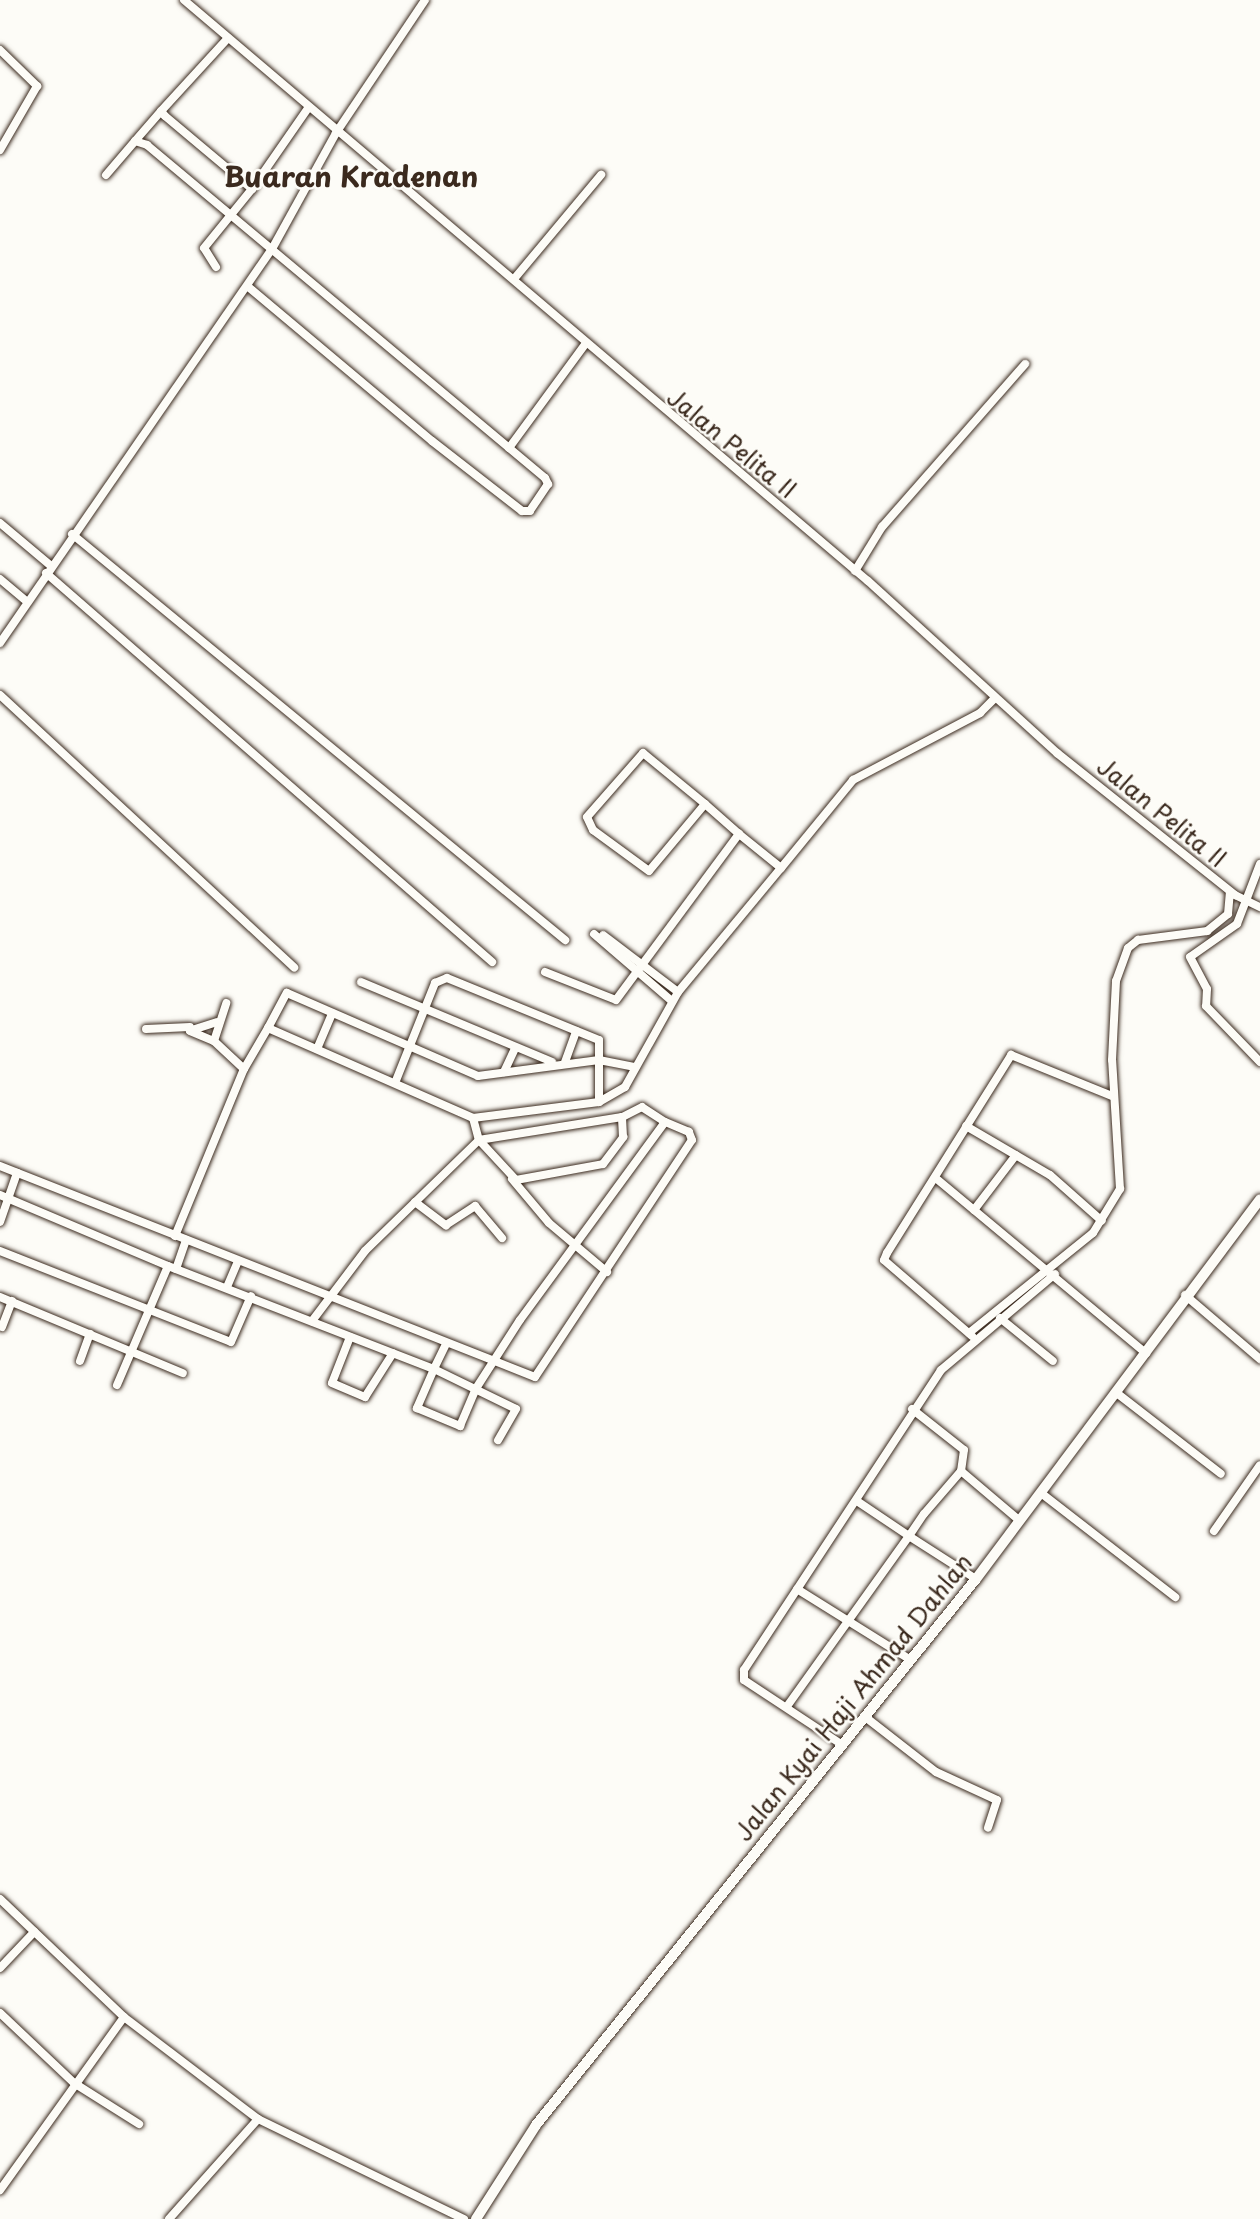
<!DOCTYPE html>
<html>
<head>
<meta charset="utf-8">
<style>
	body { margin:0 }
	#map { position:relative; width:1260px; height:2219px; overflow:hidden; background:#fdfcf7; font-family:"Playpen Sans",sans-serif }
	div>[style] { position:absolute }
	.roads { filter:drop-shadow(0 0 2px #3b2a1e) drop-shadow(0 0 2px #3b2a1e) }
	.minor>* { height:8px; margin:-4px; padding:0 4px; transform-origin:4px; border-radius:4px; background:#fdfcf7 }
	.tertiary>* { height:10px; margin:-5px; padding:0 5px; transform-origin:5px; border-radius:5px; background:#fdfcf7 }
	span { translate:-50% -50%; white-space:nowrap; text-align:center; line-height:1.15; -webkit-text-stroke:5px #fdfcf7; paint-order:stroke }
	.street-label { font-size:24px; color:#3b2a1e }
	.quarter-label { font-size:28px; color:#3b2a1e; font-weight:700 }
</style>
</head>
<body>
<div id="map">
	<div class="roads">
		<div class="minor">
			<div style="left:184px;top:0;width:897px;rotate:40.35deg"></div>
			<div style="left:868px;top:581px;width:256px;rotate:42.3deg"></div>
			<div style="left:1057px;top:753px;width:228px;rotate:38.6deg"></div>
			<div style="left:1235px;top:895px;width:28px;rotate:26deg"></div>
			<div style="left:228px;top:38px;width:99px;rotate:132.5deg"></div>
			<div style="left:161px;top:111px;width:6px;rotate:51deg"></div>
			<div style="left:165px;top:116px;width:114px;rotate:40deg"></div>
			<div style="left:252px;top:189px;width:98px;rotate:-55.3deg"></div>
			<div style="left:0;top:50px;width:52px;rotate:44.2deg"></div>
			<div style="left:37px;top:86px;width:74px;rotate:120deg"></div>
			<div style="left:135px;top:141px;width:40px;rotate:-49deg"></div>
			<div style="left:106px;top:175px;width:45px;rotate:-49.5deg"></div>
			<div style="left:135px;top:141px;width:13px;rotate:18deg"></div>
			<div style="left:147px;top:145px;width:519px;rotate:39.92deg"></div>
			<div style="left:545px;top:478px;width:7px;rotate:63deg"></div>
			<div style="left:548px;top:484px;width:32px;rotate:124deg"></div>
			<div style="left:530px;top:511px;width:8px;rotate:180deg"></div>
			<div style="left:522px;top:511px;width:114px;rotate:-142.1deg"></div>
			<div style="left:432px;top:441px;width:241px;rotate:-140deg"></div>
			<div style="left:216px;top:267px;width:22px;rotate:-122deg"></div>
			<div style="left:204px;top:248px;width:76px;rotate:-50.9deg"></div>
			<div style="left:514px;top:279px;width:136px;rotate:-50.1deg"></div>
			<div style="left:509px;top:448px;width:130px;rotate:-53.7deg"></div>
			<div style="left:0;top:523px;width:67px;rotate:40.1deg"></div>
			<div style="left:72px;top:534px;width:639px;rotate:39.47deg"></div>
			<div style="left:855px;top:571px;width:52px;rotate:-58.5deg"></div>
			<div style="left:882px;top:527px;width:217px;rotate:-48.7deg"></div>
			<div style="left:46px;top:573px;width:592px;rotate:41.09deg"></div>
			<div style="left:0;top:579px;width:35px;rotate:40deg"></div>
			<div style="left:0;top:643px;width:479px;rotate:-55.4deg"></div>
			<div style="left:272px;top:249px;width:132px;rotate:-61.1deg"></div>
			<div style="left:336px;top:133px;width:160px;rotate:-56.2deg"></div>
			<div style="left:0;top:695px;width:401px;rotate:42.8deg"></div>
			<div style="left:705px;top:804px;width:87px;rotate:129.9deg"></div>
			<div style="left:649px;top:871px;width:69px;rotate:-143.8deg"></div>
			<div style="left:593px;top:830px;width:14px;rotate:-115deg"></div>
			<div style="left:587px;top:817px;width:85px;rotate:-48.8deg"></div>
			<div style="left:643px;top:753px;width:80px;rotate:39.4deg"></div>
			<div style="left:705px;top:804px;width:45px;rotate:41.4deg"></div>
			<div style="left:1260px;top:864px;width:64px;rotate:111deg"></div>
			<div style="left:1237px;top:924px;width:57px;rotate:144.9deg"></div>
			<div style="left:1190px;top:957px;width:36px;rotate:62deg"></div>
			<div style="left:1207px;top:989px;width:17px;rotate:93deg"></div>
			<div style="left:1206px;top:1006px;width:78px;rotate:46deg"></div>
			<div style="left:594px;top:934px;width:103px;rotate:40.7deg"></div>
			<div style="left:545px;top:972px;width:76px;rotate:21.5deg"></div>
			<div style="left:616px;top:1000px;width:207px;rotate:-53.5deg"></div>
			<div style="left:739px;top:834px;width:54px;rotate:39deg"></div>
			<div style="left:781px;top:868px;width:114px;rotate:-50.7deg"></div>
			<div style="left:853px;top:780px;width:144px;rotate:-27.8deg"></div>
			<div style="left:980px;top:713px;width:21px;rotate:-45deg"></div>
			<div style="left:361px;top:982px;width:207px;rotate:22.7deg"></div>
			<div style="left:678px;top:992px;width:161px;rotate:-50.3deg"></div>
			<div style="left:217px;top:1022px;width:28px;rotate:162deg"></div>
			<div style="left:190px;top:1031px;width:26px;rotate:23deg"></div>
			<div style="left:214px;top:1041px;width:41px;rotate:43deg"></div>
			<div style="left:268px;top:1028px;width:40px;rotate:-62deg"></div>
			<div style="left:287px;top:993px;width:208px;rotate:23.5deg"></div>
			<div style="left:478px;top:1076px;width:122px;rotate:-7.5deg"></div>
			<div style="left:599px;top:1060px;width:37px;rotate:11deg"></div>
			<div style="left:146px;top:1029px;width:44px;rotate:-2.6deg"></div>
			<div style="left:214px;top:1041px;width:40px;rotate:-72deg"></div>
			<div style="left:317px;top:1049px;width:39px;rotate:-67deg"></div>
			<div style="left:565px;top:1062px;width:33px;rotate:-70deg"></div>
			<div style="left:504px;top:1072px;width:26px;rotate:-65deg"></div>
			<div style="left:395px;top:1083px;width:108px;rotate:-68.2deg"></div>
			<div style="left:435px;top:983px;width:13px;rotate:-23deg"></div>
			<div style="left:447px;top:978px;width:164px;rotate:22.2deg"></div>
			<div style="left:599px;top:1040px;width:62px;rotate:90deg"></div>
			<div style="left:473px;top:1118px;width:127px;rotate:-7.2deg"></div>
			<div style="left:599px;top:1102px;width:30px;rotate:-30deg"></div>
			<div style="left:625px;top:1087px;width:109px;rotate:-60.8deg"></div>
			<div style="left:678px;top:992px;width:94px;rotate:-142.8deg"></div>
			<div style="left:966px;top:1126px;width:97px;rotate:30.3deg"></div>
			<div style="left:1050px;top:1175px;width:69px;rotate:41.5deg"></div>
			<div style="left:0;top:1166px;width:575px;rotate:21.52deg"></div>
			<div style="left:535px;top:1377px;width:284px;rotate:-56.5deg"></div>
			<div style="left:692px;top:1140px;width:9px;rotate:-111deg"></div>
			<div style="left:689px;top:1132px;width:26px;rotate:-157deg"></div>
			<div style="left:512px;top:1179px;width:57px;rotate:49.9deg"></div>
			<div style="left:549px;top:1223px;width:76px;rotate:40.2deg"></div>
			<div style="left:938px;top:1180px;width:271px;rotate:39.8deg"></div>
			<div style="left:0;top:1195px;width:182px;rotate:22.9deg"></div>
			<div style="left:168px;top:1266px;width:285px;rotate:21.2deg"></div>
			<div style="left:434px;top:1369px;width:43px;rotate:113.6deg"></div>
			<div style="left:417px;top:1408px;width:47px;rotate:22.7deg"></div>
			<div style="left:460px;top:1426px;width:39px;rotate:-67deg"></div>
			<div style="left:475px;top:1390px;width:83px;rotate:-57.3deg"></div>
			<div style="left:520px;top:1320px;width:245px;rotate:-53.8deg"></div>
			<div style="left:665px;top:1122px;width:27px;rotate:-147deg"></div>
			<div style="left:642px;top:1107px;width:22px;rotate:153deg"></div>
			<div style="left:622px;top:1117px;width:145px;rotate:170.9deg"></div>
			<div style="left:479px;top:1140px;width:159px;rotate:135.8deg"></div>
			<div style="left:365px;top:1251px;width:88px;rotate:127.1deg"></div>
			<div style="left:415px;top:1202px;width:39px;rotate:37deg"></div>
			<div style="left:446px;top:1225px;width:35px;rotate:-33deg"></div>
			<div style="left:475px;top:1206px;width:42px;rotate:49.8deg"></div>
			<div style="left:974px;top:1210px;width:69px;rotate:-52.6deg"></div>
			<div style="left:0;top:1222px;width:52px;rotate:-70.9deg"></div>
			<div style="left:175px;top:1236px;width:181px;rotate:-67.6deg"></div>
			<div style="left:244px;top:1069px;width:48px;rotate:-59.7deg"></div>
			<div style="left:268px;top:1028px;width:224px;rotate:23.7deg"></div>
			<div style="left:473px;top:1118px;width:23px;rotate:75deg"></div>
			<div style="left:479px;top:1140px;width:54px;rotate:47.2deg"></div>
			<div style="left:516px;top:1180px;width:88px;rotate:-10.4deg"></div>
			<div style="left:603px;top:1164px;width:34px;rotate:-53deg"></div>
			<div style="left:623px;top:1137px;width:20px;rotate:-93deg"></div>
			<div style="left:0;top:1251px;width:248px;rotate:21.5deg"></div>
			<div style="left:231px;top:1342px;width:50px;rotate:-66.5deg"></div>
			<div style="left:176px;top:1269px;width:31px;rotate:-71deg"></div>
			<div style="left:227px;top:1287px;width:28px;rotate:-67deg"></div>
			<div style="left:1185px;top:1295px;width:99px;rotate:40.5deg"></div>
			<div style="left:0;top:1297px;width:198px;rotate:22.6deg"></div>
			<div style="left:1000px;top:1318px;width:68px;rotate:39.1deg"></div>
			<div style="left:2px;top:1327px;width:28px;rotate:-69deg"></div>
			<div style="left:969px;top:1333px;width:159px;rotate:-38.9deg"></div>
			<div style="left:1093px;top:1233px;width:52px;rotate:-58.5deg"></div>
			<div style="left:1120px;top:1189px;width:129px;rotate:-93.5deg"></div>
			<div style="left:1112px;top:1060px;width:79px;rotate:-87.1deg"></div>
			<div style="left:1116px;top:981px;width:35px;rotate:-70deg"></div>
			<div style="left:1128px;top:948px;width:13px;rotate:-39deg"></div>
			<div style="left:1138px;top:940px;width:70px;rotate:-7.4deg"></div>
			<div style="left:1207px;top:931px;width:27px;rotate:-39deg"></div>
			<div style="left:1228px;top:914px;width:22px;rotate:-85deg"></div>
			<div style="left:972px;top:1336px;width:116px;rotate:-139.2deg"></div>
			<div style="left:884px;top:1260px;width:8px;rotate:-67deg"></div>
			<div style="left:887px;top:1253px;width:234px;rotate:-57.9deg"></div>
			<div style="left:1011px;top:1055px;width:109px;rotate:22.1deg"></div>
			<div style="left:350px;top:1337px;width:49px;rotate:111.4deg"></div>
			<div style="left:332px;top:1383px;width:36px;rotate:23deg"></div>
			<div style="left:365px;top:1397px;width:52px;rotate:-57.5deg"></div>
			<div style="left:446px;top:1344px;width:28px;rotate:116deg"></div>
			<div style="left:434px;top:1369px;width:91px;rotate:26deg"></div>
			<div style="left:516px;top:1409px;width:36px;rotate:120deg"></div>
			<div style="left:80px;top:1361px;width:29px;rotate:-70deg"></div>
			<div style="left:117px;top:1385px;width:129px;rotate:-66.8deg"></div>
			<div style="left:1118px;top:1394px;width:130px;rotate:37.8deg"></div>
			<div style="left:912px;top:1409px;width:66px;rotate:38.3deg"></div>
			<div style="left:964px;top:1450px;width:21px;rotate:98deg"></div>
			<div style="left:1041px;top:1493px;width:170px;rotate:37.8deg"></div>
			<div style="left:1214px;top:1531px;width:80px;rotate:-55.1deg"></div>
			<div style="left:976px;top:1579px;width:80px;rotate:-147.3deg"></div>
			<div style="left:909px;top:1536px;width:27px;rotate:-56deg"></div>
			<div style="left:924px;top:1514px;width:57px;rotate:-49.3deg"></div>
			<div style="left:961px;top:1471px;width:77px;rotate:40.3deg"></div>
			<div style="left:797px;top:1589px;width:132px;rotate:32deg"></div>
			<div style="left:788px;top:1705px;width:208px;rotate:-54.4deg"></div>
			<div style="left:909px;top:1536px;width:63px;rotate:-146.1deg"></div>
			<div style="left:864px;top:1716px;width:91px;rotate:37.9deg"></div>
			<div style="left:936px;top:1772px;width:67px;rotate:24.7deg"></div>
			<div style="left:997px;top:1800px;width:29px;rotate:108deg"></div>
			<div style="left:841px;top:1744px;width:116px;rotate:-146.6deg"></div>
			<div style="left:744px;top:1680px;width:10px;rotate:-90deg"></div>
			<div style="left:744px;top:1670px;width:359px;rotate:-56.7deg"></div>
			<div style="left:941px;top:1370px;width:149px;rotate:-40.1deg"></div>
			<div style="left:0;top:1899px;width:171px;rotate:43.6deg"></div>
			<div style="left:124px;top:2017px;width:213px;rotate:125.6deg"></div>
			<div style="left:0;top:1968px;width:50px;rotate:-46.6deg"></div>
			<div style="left:0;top:2013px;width:102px;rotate:43.4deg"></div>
			<div style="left:74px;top:2083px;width:77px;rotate:32.2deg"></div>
			<div style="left:124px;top:2017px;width:168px;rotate:37.3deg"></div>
			<div style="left:258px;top:2119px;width:229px;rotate:25.9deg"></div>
			<div style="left:169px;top:2219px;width:134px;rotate:-48.3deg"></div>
		</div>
		<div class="tertiary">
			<div style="left:476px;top:2219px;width:112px;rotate:-57.4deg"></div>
			<div style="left:536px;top:2125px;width:701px;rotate:-51.14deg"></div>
			<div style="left:976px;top:1579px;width:474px;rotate:-53.2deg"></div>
		</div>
	</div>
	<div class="street-label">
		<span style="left:732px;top:443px;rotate:39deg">Jalan Pelita II</span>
		<span style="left:1162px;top:812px;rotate:39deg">Jalan Pelita II</span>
		<span style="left:853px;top:1697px;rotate:-51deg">Jalan Kyai Haji Ahmad Dahlan</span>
	</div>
	<div class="quarter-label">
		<span style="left:351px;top:176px">Buaran Kradenan</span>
	</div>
</div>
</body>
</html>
